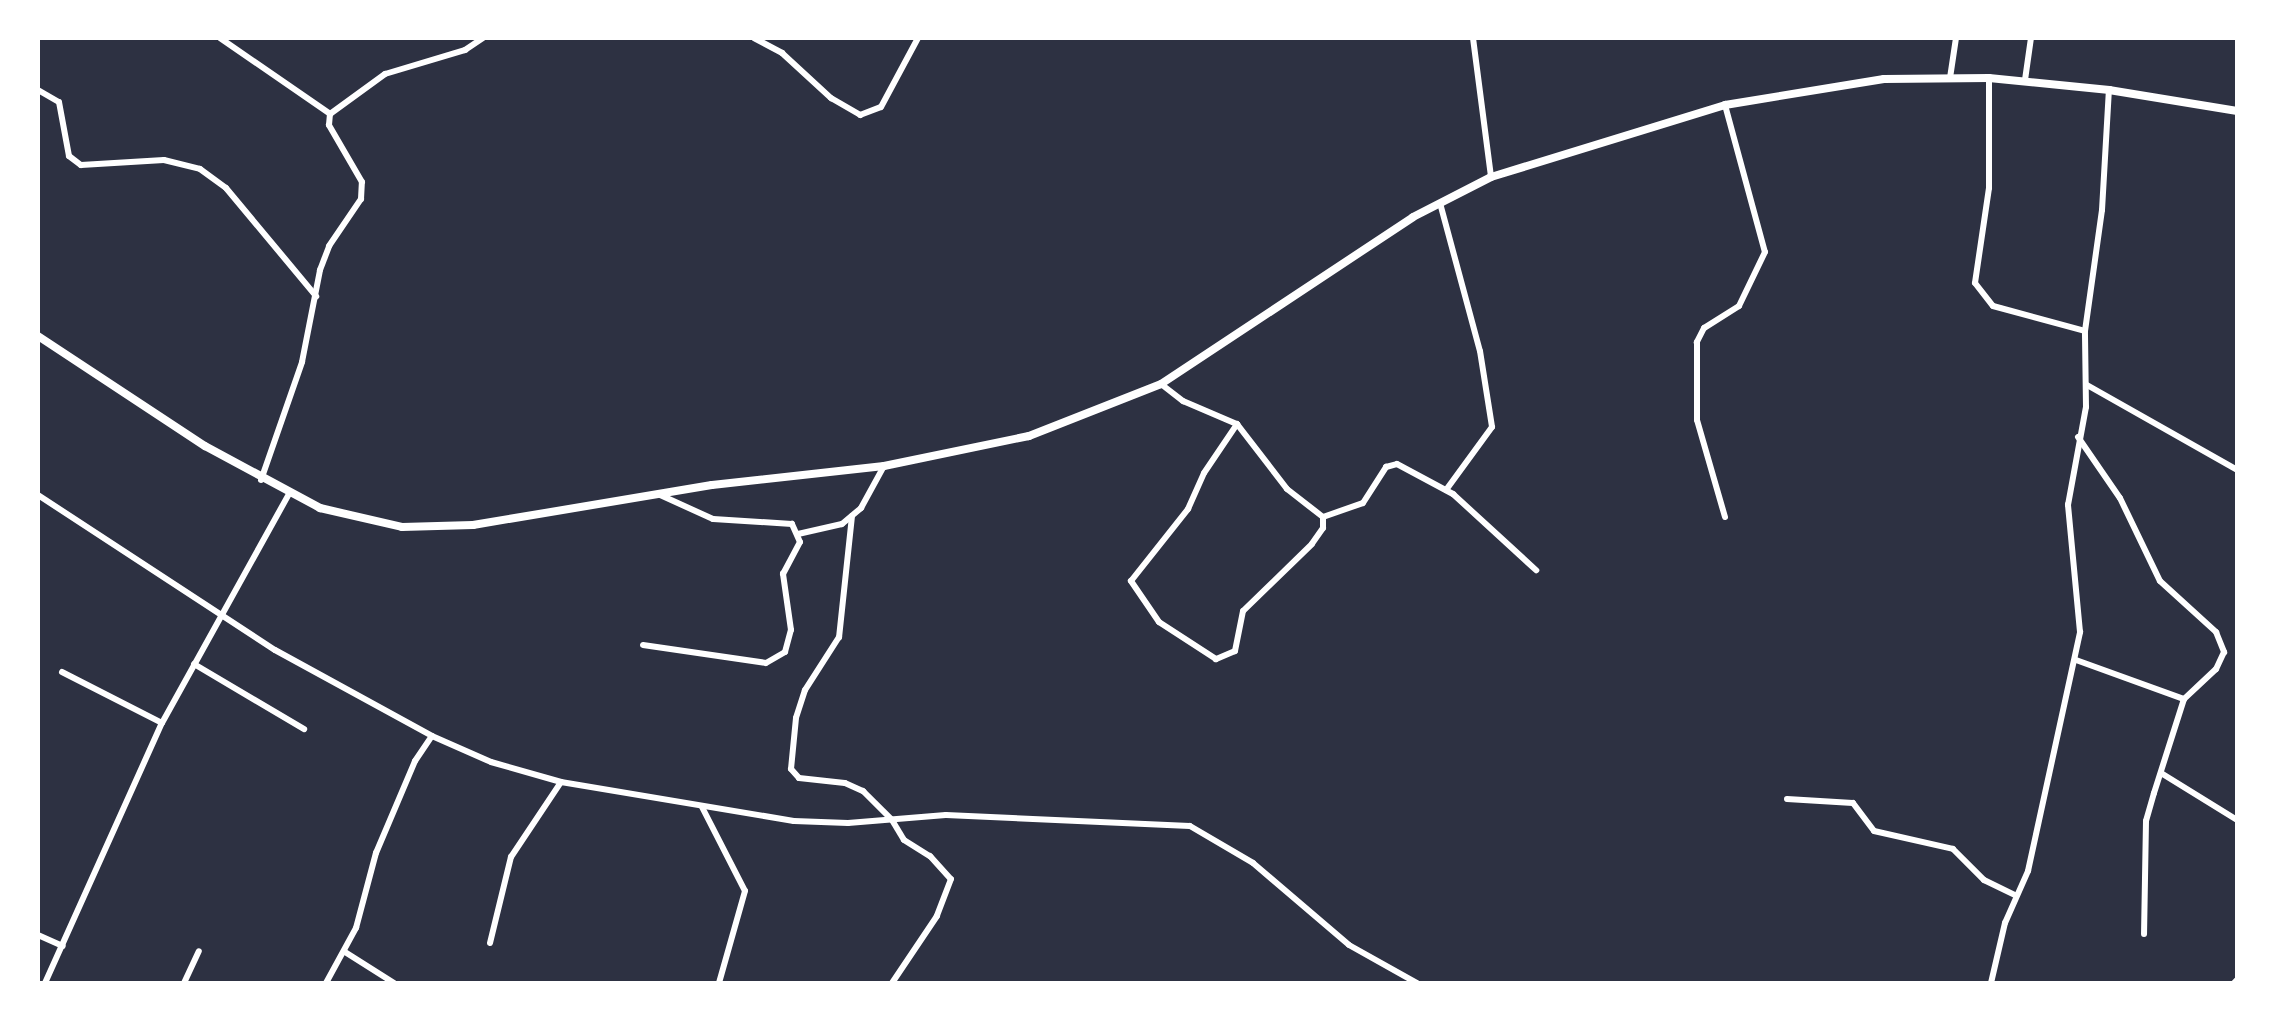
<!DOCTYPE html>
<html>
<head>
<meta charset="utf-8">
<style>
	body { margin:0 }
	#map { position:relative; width:2275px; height:1021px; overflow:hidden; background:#2d3142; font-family:"Titillium Web",sans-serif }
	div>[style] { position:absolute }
	.minor>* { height:6px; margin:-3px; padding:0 3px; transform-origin:3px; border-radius:3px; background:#fff }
	.secondary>* { height:8px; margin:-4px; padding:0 4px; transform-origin:4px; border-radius:4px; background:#fff }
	span { translate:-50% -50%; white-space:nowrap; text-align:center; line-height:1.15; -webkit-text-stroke:7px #fff; paint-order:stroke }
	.frame { position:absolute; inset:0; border:40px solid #fff; pointer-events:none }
</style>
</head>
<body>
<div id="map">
	<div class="minor">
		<div style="left:220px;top:38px;width:134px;rotate:34.6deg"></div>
		<div style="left:754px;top:38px;width:32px;rotate:28deg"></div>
		<div style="left:782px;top:53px;width:67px;rotate:42.6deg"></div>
		<div style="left:831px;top:98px;width:34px;rotate:30deg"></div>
		<div style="left:860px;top:115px;width:22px;rotate:-21deg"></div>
		<div style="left:881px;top:107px;width:78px;rotate:-61.8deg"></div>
		<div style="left:1473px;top:38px;width:140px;rotate:82.6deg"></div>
		<div style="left:1950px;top:78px;width:40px;rotate:-81.5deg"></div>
		<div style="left:1989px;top:78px;width:110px;rotate:90deg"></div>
		<div style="left:1989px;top:188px;width:96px;rotate:98.4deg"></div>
		<div style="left:1975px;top:283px;width:29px;rotate:52deg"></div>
		<div style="left:1993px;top:306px;width:95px;rotate:15.2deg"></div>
		<div style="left:2025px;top:80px;width:42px;rotate:-81.9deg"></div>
		<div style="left:38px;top:90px;width:24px;rotate:30deg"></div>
		<div style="left:59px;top:102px;width:55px;rotate:79.5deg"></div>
		<div style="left:69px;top:156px;width:15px;rotate:37deg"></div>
		<div style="left:81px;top:165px;width:83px;rotate:-3.4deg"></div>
		<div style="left:164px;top:160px;width:37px;rotate:14deg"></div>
		<div style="left:200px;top:169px;width:32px;rotate:36deg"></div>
		<div style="left:226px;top:188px;width:141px;rotate:50.2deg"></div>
		<div style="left:1725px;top:105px;width:152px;rotate:74.8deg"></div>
		<div style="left:1765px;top:252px;width:60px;rotate:115.7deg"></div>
		<div style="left:1739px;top:306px;width:41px;rotate:147.8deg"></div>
		<div style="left:1704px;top:328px;width:16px;rotate:117deg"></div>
		<div style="left:1697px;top:342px;width:78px;rotate:90deg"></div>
		<div style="left:1697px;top:420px;width:101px;rotate:73.9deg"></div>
		<div style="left:1440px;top:203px;width:153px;rotate:74.9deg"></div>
		<div style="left:1480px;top:351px;width:77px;rotate:81deg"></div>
		<div style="left:1492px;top:427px;width:78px;rotate:126.1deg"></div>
		<div style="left:1161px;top:384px;width:28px;rotate:38deg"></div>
		<div style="left:1183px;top:401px;width:59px;rotate:23.1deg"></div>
		<div style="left:1237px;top:424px;width:82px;rotate:52.4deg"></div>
		<div style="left:1287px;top:489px;width:46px;rotate:37.9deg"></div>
		<div style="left:1323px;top:517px;width:11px;rotate:90deg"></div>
		<div style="left:1323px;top:528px;width:19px;rotate:125deg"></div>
		<div style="left:1312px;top:544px;width:96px;rotate:135.8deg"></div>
		<div style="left:1243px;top:611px;width:41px;rotate:101.3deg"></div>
		<div style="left:1235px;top:651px;width:21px;rotate:157deg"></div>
		<div style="left:1216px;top:659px;width:68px;rotate:-147deg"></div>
		<div style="left:1159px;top:622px;width:50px;rotate:-124.3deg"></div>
		<div style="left:1131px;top:581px;width:92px;rotate:-51.6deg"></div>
		<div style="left:1188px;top:509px;width:39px;rotate:-66deg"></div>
		<div style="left:1204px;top:473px;width:59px;rotate:-56deg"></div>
		<div style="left:2087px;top:385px;width:172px;rotate:29.5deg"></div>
		<div style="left:2078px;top:437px;width:74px;rotate:55.5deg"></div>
		<div style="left:2120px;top:498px;width:92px;rotate:64.3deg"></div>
		<div style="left:2160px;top:581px;width:76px;rotate:42.3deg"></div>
		<div style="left:2216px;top:632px;width:22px;rotate:68deg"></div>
		<div style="left:2224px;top:652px;width:19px;rotate:115deg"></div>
		<div style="left:2216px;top:669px;width:44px;rotate:136.8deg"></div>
		<div style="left:2184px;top:699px;width:99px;rotate:107.7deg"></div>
		<div style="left:2154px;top:793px;width:29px;rotate:106deg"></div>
		<div style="left:2146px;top:821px;width:113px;rotate:91deg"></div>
		<div style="left:261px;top:480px;width:125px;rotate:-70.8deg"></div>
		<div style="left:302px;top:362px;width:94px;rotate:-78.9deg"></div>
		<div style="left:320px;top:270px;width:26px;rotate:-69deg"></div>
		<div style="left:329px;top:246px;width:57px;rotate:-55.8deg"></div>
		<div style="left:361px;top:199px;width:17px;rotate:-87deg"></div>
		<div style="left:362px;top:182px;width:66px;rotate:-120.1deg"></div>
		<div style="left:329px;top:125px;width:11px;rotate:-85deg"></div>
		<div style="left:330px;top:114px;width:68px;rotate:-36deg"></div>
		<div style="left:385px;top:74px;width:84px;rotate:-16.7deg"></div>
		<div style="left:465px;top:50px;width:22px;rotate:-34deg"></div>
		<div style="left:38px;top:495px;width:283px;rotate:33.2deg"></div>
		<div style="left:275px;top:650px;width:179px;rotate:28.7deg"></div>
		<div style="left:432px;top:736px;width:64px;rotate:23.8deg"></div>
		<div style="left:491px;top:762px;width:73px;rotate:15.9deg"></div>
		<div style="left:561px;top:782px;width:236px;rotate:9.5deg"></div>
		<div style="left:794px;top:821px;width:54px;rotate:2.1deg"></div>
		<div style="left:848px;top:823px;width:98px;rotate:-4.7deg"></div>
		<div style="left:946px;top:815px;width:244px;rotate:2.6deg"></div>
		<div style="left:1190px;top:826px;width:73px;rotate:30.4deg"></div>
		<div style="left:1253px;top:863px;width:126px;rotate:40.5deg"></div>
		<div style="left:1349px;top:945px;width:78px;rotate:29.2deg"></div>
		<div style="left:852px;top:516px;width:122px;rotate:96.1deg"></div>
		<div style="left:839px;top:637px;width:63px;rotate:122.7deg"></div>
		<div style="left:805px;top:690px;width:29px;rotate:108deg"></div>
		<div style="left:796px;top:718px;width:51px;rotate:95.6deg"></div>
		<div style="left:791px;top:769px;width:12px;rotate:48deg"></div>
		<div style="left:799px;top:778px;width:46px;rotate:6.2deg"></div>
		<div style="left:845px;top:783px;width:20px;rotate:24deg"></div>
		<div style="left:863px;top:791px;width:41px;rotate:45deg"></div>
		<div style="left:892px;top:820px;width:23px;rotate:59deg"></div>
		<div style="left:904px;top:840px;width:31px;rotate:32deg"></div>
		<div style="left:930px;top:856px;width:31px;rotate:48deg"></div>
		<div style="left:951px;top:879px;width:40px;rotate:111deg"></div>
		<div style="left:937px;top:916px;width:81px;rotate:123.9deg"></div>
		<div style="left:1323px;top:517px;width:42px;rotate:-19.3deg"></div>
		<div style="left:1363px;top:503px;width:43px;rotate:-57.4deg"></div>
		<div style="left:1386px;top:467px;width:11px;rotate:-15deg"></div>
		<div style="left:1397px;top:464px;width:64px;rotate:28.2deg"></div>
		<div style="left:1453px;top:494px;width:113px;rotate:42.5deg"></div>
		<div style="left:798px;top:534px;width:45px;rotate:-12.8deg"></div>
		<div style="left:842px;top:524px;width:25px;rotate:-40deg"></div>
		<div style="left:861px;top:508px;width:48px;rotate:-61.3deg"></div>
		<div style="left:643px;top:645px;width:124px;rotate:8.3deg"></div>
		<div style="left:766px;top:663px;width:22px;rotate:-30deg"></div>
		<div style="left:785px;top:652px;width:23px;rotate:-75deg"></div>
		<div style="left:791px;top:630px;width:57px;rotate:-98.1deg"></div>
		<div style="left:783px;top:574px;width:36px;rotate:-62deg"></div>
		<div style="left:800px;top:542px;width:20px;rotate:-114deg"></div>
		<div style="left:792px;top:524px;width:79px;rotate:-176.4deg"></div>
		<div style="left:713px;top:519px;width:58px;rotate:-155.6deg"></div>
		<div style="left:2076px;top:660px;width:115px;rotate:19.9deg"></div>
		<div style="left:194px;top:664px;width:128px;rotate:30.6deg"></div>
		<div style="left:62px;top:672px;width:112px;rotate:27deg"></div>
		<div style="left:2161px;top:773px;width:89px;rotate:31.7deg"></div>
		<div style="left:1787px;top:799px;width:66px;rotate:3.5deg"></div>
		<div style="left:1853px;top:803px;width:35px;rotate:53deg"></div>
		<div style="left:1874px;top:831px;width:81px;rotate:12.8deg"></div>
		<div style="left:1953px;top:849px;width:44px;rotate:45deg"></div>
		<div style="left:1984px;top:880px;width:34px;rotate:26deg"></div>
		<div style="left:702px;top:807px;width:94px;rotate:62.9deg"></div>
		<div style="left:745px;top:891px;width:96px;rotate:105.8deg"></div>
		<div style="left:38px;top:935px;width:27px;rotate:24deg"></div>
		<div style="left:490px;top:943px;width:89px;rotate:-76.3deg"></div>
		<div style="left:511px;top:857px;width:90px;rotate:-56.3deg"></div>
		<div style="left:345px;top:952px;width:58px;rotate:32.3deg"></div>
		<div style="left:45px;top:983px;width:285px;rotate:-65.8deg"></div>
		<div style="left:162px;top:723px;width:262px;rotate:-61deg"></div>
		<div style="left:184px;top:983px;width:35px;rotate:-65deg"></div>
		<div style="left:326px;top:983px;width:63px;rotate:-61.4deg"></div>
		<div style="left:356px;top:928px;width:78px;rotate:-75.1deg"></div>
		<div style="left:376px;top:853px;width:100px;rotate:-67deg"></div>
		<div style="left:415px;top:761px;width:30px;rotate:-56deg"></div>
		<div style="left:1991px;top:983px;width:62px;rotate:-76.9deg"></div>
		<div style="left:2005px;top:923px;width:57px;rotate:-66.1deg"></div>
		<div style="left:2028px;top:871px;width:245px;rotate:-77.7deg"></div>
		<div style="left:2080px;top:632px;width:128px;rotate:-95.4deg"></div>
		<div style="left:2068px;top:505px;width:100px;rotate:-79.6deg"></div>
		<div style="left:2086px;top:407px;width:76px;rotate:-90.8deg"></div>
		<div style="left:2085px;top:331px;width:122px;rotate:-82deg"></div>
		<div style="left:2102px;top:210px;width:120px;rotate:-86.7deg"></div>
		<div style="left:2234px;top:983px;width:4px;rotate:-45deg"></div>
	</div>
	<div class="secondary">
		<div style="left:38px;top:336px;width:200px;rotate:33.4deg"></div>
		<div style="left:205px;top:446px;width:131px;rotate:28.3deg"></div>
		<div style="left:320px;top:508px;width:84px;rotate:13deg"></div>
		<div style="left:402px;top:527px;width:71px;rotate:-1.6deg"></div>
		<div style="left:473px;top:525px;width:242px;rotate:-9.5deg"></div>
		<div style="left:712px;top:485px;width:173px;rotate:-6.3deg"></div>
		<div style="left:884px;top:466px;width:148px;rotate:-11.7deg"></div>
		<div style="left:1029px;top:436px;width:142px;rotate:-21.5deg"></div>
		<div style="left:1161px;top:384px;width:302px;rotate:-33.5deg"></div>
		<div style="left:1413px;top:217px;width:88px;rotate:-27.1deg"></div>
		<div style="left:1491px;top:177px;width:245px;rotate:-17.1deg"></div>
		<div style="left:1725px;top:105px;width:161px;rotate:-9.3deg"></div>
		<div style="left:1884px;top:79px;width:105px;rotate:-0.5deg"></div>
		<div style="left:1989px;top:78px;width:121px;rotate:5.7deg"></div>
		<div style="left:2109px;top:90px;width:130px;rotate:9.3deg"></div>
	</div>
	<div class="frame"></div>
</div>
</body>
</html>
